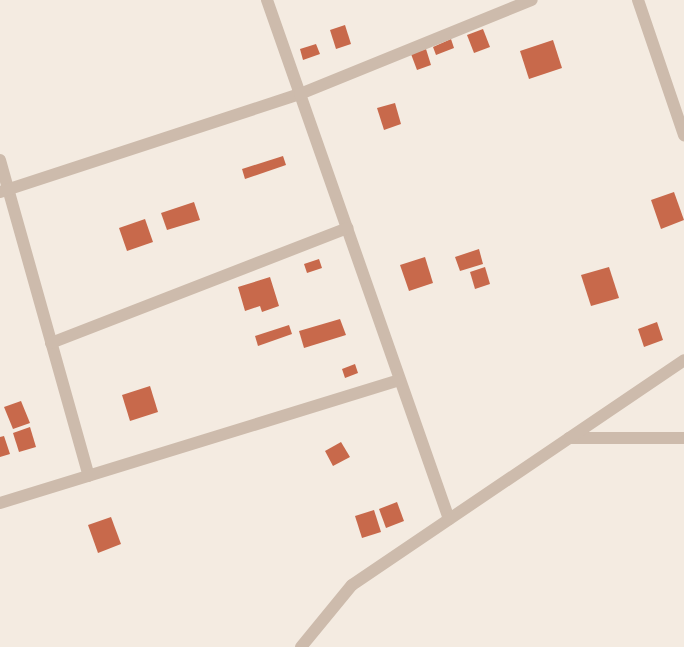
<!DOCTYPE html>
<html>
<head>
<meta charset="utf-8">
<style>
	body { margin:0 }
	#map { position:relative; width:684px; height:647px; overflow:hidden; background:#f4ebe1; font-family:"Fira Sans Condensed",sans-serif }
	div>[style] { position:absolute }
	.building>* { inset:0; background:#c8694b }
	.minor>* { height:12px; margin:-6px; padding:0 6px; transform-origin:6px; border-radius:6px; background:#cdbbac }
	span { translate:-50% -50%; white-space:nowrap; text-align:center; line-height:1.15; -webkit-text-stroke:4px #fbf5ee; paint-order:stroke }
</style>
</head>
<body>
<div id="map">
	<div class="building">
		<div style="clip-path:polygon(345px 25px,351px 44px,336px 49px,330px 30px)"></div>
		<div style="clip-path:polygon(483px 29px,490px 47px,474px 53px,467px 35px)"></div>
		<div style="clip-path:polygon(451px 39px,454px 48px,436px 55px,433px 47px)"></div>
		<div style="clip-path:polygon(553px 40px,562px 68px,529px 79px,520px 51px)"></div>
		<div style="clip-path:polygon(316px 44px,320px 54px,303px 60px,300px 49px)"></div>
		<div style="clip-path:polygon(426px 49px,431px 65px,417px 70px,411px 54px)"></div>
		<div style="clip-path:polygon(395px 103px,401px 124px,384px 130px,377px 108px)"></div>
		<div style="clip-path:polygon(283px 156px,286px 165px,245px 179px,242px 169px)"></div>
		<div style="clip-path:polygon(674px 192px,684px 220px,661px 229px,651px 200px)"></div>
		<div style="clip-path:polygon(194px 202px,200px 220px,167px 230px,161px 213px)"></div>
		<div style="clip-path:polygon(145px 219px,153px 242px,127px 251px,119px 228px)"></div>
		<div style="clip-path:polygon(479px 249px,483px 264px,460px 271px,455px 257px)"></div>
		<div style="clip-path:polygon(425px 257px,433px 283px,409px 291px,400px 265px)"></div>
		<div style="clip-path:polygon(319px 259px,322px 268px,307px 273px,304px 264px)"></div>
		<div style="clip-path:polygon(485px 267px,490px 284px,475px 289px,470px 272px)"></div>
		<div style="clip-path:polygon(609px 267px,619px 298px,591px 306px,581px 275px)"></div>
		<div style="clip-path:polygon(270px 277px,279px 306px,262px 312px,260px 306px,245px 311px,238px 287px)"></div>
		<div style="clip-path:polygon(340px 319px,346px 335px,304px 348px,299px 331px)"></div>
		<div style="clip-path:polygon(657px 322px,663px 340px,644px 347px,638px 329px)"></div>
		<div style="clip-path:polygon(289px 325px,292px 334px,258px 346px,255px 336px)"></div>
		<div style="clip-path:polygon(355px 364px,358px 373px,345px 378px,342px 369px)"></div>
		<div style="clip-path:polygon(150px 386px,158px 412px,130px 421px,122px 395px)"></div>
		<div style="clip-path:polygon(21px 401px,30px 423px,13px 429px,4px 407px)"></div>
		<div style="clip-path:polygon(30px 427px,36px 447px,19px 452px,13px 433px)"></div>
		<div style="clip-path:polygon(4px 436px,10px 454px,0 457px,0 437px)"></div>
		<div style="clip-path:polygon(341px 442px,350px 457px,333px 466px,325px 451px)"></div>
		<div style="clip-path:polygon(397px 502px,404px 521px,386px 528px,379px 509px)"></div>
		<div style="clip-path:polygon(374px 510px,381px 532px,362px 538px,355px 516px)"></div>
		<div style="clip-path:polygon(111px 517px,121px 544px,98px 553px,88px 525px)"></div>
	</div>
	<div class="minor">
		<div style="left:267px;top:0;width:550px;rotate:70.68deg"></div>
		<div style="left:638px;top:0;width:143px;rotate:71.2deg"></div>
		<div style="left:0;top:160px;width:328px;rotate:74.3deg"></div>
		<div style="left:0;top:192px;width:316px;rotate:-18.1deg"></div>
		<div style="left:300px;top:94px;width:250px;rotate:-22.1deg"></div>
		<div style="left:51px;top:343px;width:318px;rotate:-21.2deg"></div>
		<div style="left:569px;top:438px;width:115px"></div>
		<div style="left:0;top:503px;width:418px;rotate:-17.1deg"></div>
		<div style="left:301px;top:647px;width:80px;rotate:-50.6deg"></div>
		<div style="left:352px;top:585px;width:401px;rotate:-34.1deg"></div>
	</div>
</div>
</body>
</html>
